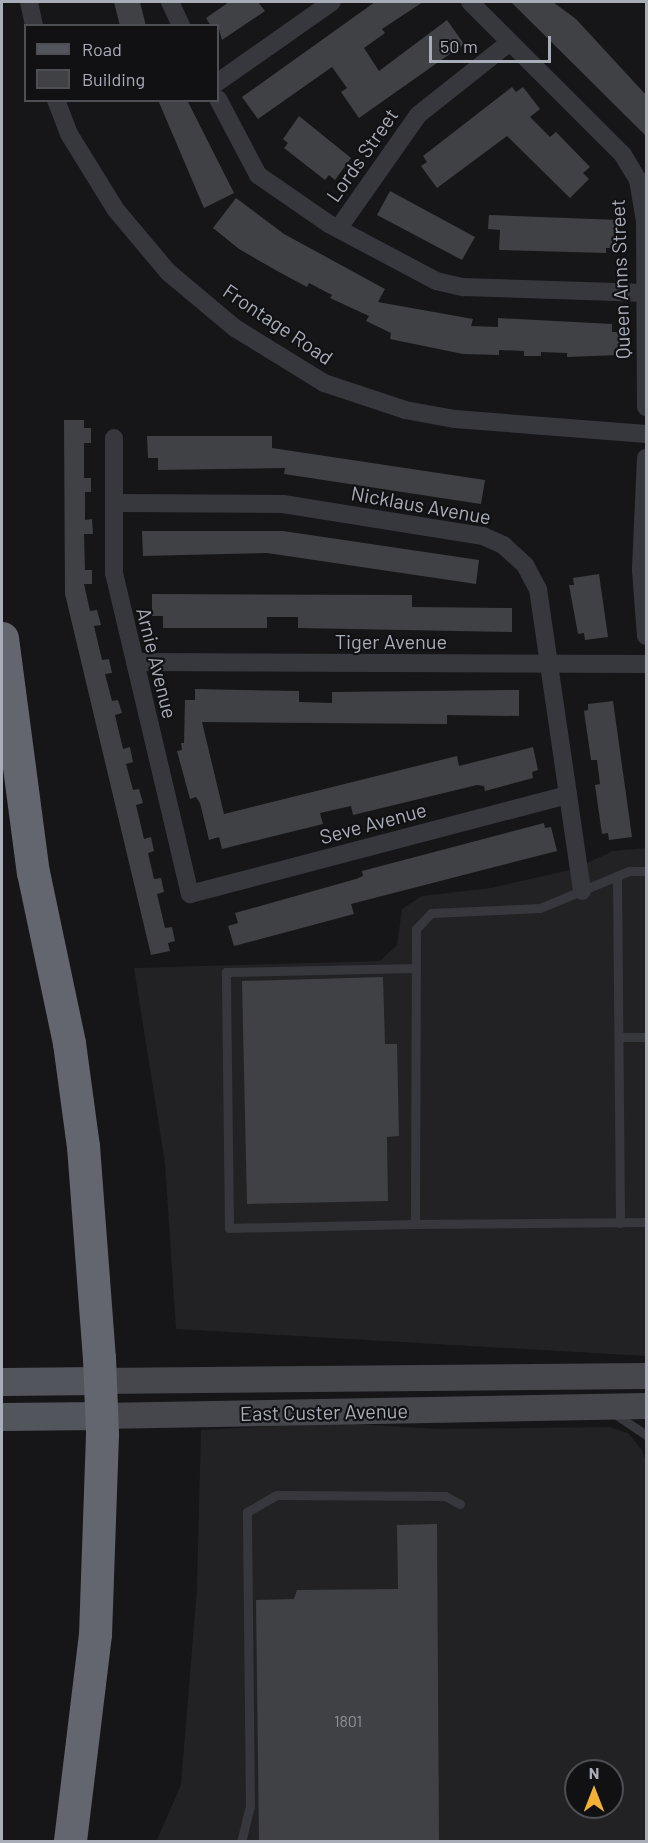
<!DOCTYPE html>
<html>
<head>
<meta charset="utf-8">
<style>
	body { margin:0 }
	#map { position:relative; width:648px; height:1843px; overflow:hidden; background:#161618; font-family:Barlow,sans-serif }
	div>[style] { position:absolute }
	.built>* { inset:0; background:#222225 }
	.building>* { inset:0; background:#404145 }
	.service>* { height:9px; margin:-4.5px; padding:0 4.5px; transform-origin:4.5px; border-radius:4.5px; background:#37383d }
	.minor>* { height:18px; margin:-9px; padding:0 9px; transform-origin:9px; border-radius:9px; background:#37383d }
	.secondary>* { height:26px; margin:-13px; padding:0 13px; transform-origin:13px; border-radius:13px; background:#45474d }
	.primary>* { height:28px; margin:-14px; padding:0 14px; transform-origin:14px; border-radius:14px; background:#53555c }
	.motorway>* { height:33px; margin:-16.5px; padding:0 16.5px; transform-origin:16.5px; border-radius:16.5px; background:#63666e }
	span { translate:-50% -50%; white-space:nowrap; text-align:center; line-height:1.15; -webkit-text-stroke:4.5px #111113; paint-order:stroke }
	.number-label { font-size:16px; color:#8e929b }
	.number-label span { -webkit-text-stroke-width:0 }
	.street-label { font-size:20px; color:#a8adb8 }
	.frame { position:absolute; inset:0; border:3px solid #a8adb8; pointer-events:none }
	.legend { position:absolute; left:24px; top:24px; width:195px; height:78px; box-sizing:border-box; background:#111113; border:2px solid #4d4f55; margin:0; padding:8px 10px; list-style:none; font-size:18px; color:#a8adb8 }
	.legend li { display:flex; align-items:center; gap:12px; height:30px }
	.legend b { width:30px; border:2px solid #4d4f55 }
	.north { position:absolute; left:564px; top:1759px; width:60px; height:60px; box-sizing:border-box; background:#111113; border:2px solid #4d4f55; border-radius:50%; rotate:0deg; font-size:16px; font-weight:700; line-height:24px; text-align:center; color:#a8adb8 }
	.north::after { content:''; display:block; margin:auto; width:21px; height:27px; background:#f2b134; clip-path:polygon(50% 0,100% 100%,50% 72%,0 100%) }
	.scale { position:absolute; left:429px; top:36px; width:122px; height:27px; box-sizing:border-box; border:3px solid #a8adb8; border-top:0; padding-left:8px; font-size:18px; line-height:21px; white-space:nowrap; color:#a8adb8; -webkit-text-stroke:4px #111113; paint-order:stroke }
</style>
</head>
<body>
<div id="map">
	<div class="built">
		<div style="clip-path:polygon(646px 848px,646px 1356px,176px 1329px,165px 1163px,134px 968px,380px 961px,397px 945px,402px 909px,422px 896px,491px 888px,574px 869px,613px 851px)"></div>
		<div style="clip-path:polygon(evenodd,338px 1423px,439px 1429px,609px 1427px,628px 1433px,642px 1450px,646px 1462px,646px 1841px,156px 1842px,181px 1785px,197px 1588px,201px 1430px,338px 1423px,576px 1771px,612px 1771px,612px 1807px,576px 1807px,576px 1771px)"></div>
	</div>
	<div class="building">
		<div style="clip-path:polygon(114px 2px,140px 2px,146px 26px,120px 26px)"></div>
		<div style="clip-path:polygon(229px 2px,258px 2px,265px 11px,222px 40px,218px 26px,211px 26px,206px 18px)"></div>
		<div style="clip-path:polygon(375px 2px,423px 2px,382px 29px,385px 33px,364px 48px,379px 71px,447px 20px,464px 44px,359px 118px,341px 92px,347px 88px,332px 67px,258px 119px,242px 97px)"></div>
		<div style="clip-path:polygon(511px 2px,553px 2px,576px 19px,646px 95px,646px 136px)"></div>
		<div style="clip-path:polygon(512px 87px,516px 92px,523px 87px,540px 109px,530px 117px,550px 137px,556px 132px,590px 167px,583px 173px,589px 179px,570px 198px,507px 136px,437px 188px,421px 166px,427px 162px,423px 156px)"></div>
		<div style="clip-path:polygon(158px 100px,187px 100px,234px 193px,204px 208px)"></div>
		<div style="clip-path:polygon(299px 116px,351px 158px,335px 180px,329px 175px,325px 180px,284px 148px,288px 143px,283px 139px)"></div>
		<div style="clip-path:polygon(390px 191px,475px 237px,462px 260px,377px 215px)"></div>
		<div style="clip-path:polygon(236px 198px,284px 234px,385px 289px,378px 302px,473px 319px,471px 326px,498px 327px,498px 318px,612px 324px,612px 332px,620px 332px,619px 355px,567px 357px,567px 353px,541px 352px,541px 356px,524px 356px,524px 351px,499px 350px,499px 355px,463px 354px,390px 339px,391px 333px,366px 321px,369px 316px,330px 298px,332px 295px,309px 283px,307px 287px,279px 272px,239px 249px,213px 228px)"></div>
		<div style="clip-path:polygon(489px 215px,619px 220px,617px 248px,606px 248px,606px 253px,499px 250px,500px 230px,488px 229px)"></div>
		<div style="clip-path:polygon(64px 420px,84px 420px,84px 428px,91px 428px,91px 443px,84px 443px,84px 478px,91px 478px,91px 492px,85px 492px,85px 520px,92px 519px,93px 534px,84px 534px,85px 570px,92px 570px,92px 584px,84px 584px,90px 611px,97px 610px,101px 625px,94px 626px,102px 660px,109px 659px,112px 673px,105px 674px,112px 701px,118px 700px,122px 713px,115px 715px,123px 749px,130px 747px,133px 762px,126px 764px,133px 790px,139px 789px,143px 803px,136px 805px,144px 839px,151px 837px,154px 851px,148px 853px,154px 879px,161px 878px,164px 892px,157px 894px,165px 928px,172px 927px,175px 941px,168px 943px,170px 951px,151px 955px,65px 594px)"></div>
		<div style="clip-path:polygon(147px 436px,272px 436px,272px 448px,485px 480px,481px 504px,284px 474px,285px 468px,158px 470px,158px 458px,148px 458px)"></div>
		<div style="clip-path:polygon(142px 531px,283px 531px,479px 560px,476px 584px,267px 553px,143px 556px)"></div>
		<div style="clip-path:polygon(599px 574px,608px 637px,585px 640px,584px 633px,578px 634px,569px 585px,574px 585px,573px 578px)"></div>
		<div style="clip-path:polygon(152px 594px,412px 595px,412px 607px,512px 608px,512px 632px,298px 628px,298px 617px,267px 617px,267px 628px,163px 628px,163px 616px,152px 616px)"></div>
		<div style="clip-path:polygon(195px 689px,299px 691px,299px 702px,332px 703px,332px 692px,519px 690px,519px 716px,447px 715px,447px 724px,202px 722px,224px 814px,457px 756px,459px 766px,533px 747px,538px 770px,532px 772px,533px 778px,485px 791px,484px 786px,477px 785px,353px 815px,351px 806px,320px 813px,323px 824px,222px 849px,219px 837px,209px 840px,200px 803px,196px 797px,190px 799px,177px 751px,182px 750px,181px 743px,184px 743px,185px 700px,195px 700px)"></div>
		<div style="clip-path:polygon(613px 701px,632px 837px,609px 840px,608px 833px,602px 834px,595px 785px,600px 784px,597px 760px,591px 760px,584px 711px,588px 710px,588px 704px)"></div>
		<div style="clip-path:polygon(544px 823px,545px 828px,551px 827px,557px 851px,351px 904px,354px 914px,234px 946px,228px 926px,238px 923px,235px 913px,356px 879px,363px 876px,362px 871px)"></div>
		<div style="clip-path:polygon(383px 977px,385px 1044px,397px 1044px,399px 1136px,387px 1137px,388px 1201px,247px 1204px,242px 981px)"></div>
		<div style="clip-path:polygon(437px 1524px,439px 1842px,259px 1842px,256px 1600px,294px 1599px,297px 1590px,398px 1589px,397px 1525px)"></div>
	</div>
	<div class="service">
		<div style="left:646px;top:871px;width:17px;rotate:180deg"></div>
		<div style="left:629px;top:871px;width:96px;rotate:157.4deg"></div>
		<div style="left:540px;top:908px;width:109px;rotate:177.4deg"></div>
		<div style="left:431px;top:913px;width:22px;rotate:133deg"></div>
		<div style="left:416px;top:929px;width:295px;rotate:90.2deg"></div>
		<div style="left:415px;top:1224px;width:231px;rotate:-0.5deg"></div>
		<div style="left:617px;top:876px;width:347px;rotate:89.5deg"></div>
		<div style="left:619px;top:1037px;width:27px"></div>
		<div style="left:415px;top:1224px;width:186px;rotate:178.8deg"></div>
		<div style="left:229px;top:1228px;width:256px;rotate:-90.7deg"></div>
		<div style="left:226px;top:972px;width:189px;rotate:-1.2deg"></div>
		<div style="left:618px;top:1416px;width:34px;rotate:34deg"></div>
		<div style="left:241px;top:1842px;width:36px;rotate:-76deg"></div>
		<div style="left:250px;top:1807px;width:295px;rotate:-90.6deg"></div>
		<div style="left:247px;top:1512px;width:34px;rotate:-30deg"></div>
		<div style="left:277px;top:1495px;width:168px;rotate:0.3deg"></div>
		<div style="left:445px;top:1496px;width:17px;rotate:28deg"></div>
	</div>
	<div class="minor">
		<div style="left:29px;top:2px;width:25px;rotate:78deg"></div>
		<div style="left:170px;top:2px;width:26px;rotate:65deg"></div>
		<div style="left:470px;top:2px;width:216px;rotate:45deg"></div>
		<div style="left:623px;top:155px;width:29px;rotate:59deg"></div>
		<div style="left:638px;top:180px;width:42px;rotate:80.3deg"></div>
		<div style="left:645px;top:221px;width:186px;rotate:89.7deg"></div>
		<div style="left:218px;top:82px;width:139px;rotate:-35.1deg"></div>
		<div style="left:218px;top:99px;width:86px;rotate:62.2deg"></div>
		<div style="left:258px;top:175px;width:86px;rotate:34.6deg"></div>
		<div style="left:329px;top:224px;width:121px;rotate:28deg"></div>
		<div style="left:436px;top:281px;width:28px;rotate:13deg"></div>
		<div style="left:463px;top:287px;width:183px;rotate:1.9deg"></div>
		<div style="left:56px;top:100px;width:36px;rotate:69deg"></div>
		<div style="left:69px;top:134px;width:89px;rotate:58.3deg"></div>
		<div style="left:116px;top:210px;width:81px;rotate:50deg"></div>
		<div style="left:168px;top:272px;width:87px;rotate:39.9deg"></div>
		<div style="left:235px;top:328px;width:105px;rotate:31.7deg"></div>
		<div style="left:324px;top:383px;width:85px;rotate:18.4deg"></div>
		<div style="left:405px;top:410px;width:51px;rotate:10.2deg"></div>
		<div style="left:455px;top:419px;width:192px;rotate:4.5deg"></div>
		<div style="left:338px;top:229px;width:139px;rotate:-54.9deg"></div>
		<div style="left:418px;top:115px;width:117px;rotate:-38.4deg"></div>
		<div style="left:114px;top:438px;width:135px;rotate:90deg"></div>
		<div style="left:114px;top:573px;width:330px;rotate:76.7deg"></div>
		<div style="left:190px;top:894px;width:391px;rotate:-14.7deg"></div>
		<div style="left:646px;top:458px;width:112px;rotate:92.6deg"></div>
		<div style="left:641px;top:570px;width:66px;rotate:85.7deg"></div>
		<div style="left:114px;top:503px;width:169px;rotate:0.3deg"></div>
		<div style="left:283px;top:504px;width:203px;rotate:9.1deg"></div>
		<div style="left:483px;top:536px;width:22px;rotate:24deg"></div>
		<div style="left:503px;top:545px;width:30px;rotate:42deg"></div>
		<div style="left:525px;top:565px;width:27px;rotate:62deg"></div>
		<div style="left:538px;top:589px;width:305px;rotate:81.7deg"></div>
		<div style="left:135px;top:662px;width:511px;rotate:0.22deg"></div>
	</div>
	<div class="secondary">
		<div style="left:99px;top:1381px;width:547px;rotate:-0.52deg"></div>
		<div style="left:101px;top:1416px;width:545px;rotate:-1.05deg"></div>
	</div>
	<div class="primary">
		<div style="left:2px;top:1382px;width:97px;rotate:-0.6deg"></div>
		<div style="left:2px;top:1417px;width:99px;rotate:-0.6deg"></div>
	</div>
	<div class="motorway">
		<div style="left:2px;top:638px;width:236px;rotate:82.5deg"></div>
		<div style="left:33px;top:872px;width:175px;rotate:78.1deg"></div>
		<div style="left:69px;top:1043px;width:104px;rotate:82.3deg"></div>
		<div style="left:83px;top:1146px;width:213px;rotate:85.7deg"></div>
		<div style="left:99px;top:1358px;width:76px;rotate:87.7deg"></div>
		<div style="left:102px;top:1434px;width:200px;rotate:92deg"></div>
		<div style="left:95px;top:1634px;width:209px;rotate:96.9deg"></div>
	</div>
	<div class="number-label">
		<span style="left:348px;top:1721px">1801</span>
	</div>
	<div class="street-label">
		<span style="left:362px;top:155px;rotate:-55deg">Lords Street</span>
		<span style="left:620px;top:279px;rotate:-92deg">Queen Anns Street</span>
		<span style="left:278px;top:324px;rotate:34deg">Frontage Road</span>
		<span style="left:421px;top:505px;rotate:10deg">Nicklaus Avenue</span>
		<span style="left:391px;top:641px">Tiger Avenue</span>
		<span style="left:157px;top:663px;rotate:76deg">Arnie Avenue</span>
		<span style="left:373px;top:823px;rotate:-15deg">Seve Avenue</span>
		<span style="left:324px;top:1412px;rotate:-1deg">East Custer Avenue</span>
	</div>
	<div class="frame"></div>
	<ul class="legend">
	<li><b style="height:8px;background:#53555c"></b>Road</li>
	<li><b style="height:16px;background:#404145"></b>Building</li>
	</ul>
	<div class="north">N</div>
	<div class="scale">50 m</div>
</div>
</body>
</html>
